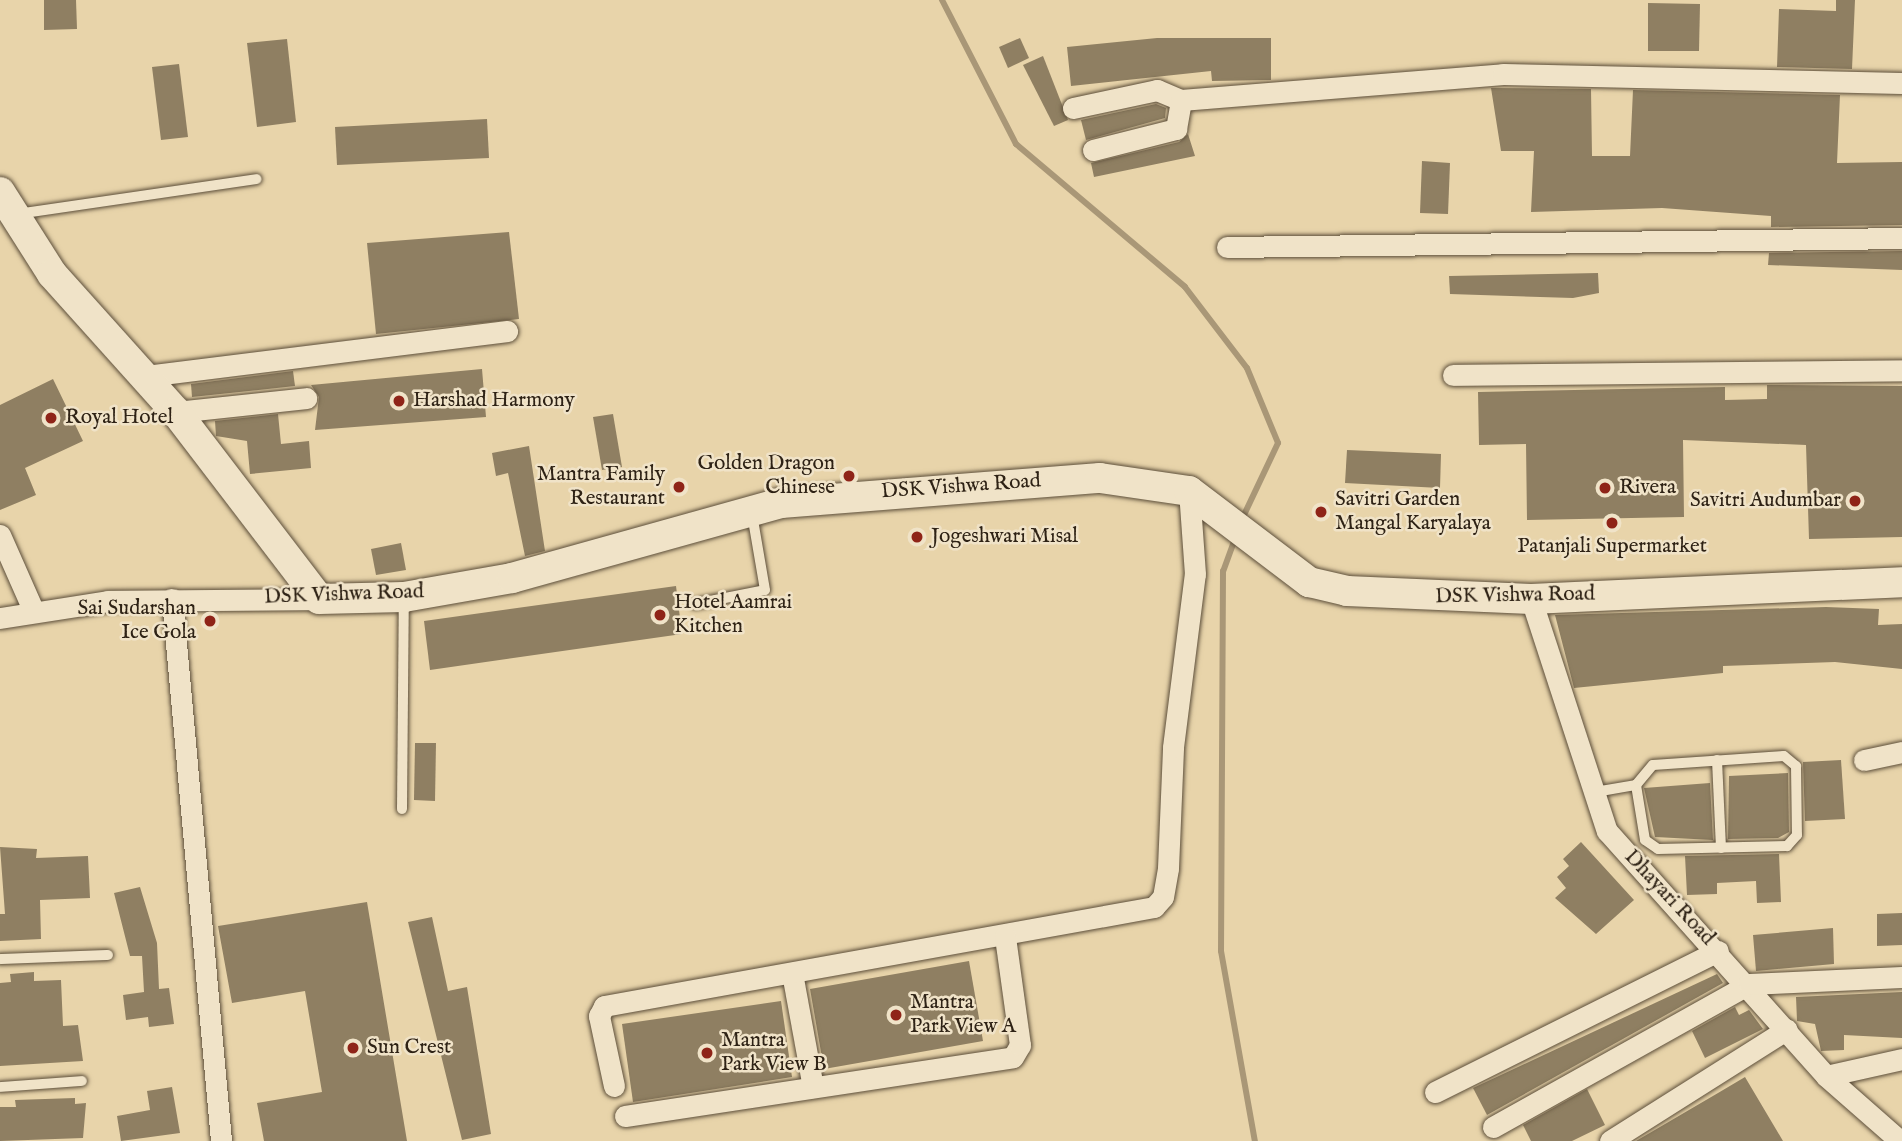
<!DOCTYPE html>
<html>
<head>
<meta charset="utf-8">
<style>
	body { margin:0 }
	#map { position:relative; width:1902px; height:1141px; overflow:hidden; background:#e8d4aa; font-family:"IM FELL English",serif }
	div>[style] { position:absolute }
	.stream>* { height:6px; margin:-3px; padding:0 3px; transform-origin:3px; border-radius:3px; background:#a99777 }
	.building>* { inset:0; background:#8f7f62 }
	.roads { filter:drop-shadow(0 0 2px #5c4e3a) drop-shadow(0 0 2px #5c4e3a) }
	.lane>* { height:10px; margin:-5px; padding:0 5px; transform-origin:5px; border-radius:5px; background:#f0e3c8 }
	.street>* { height:21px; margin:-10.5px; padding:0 10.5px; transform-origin:10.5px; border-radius:10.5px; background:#f0e3c8 }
	.secondary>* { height:30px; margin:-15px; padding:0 15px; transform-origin:15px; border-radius:15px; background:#f0e3c8 }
	.dots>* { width:19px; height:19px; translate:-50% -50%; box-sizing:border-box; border:4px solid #f0e3c8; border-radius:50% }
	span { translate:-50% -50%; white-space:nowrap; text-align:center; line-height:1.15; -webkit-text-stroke:5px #f0e3c8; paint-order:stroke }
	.poi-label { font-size:21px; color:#2e2215 }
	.left { translate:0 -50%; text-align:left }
	.right { translate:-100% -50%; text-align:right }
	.street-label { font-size:21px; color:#2e2215 }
</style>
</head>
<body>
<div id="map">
	<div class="stream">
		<div style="left:942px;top:0;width:162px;rotate:62.8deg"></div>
		<div style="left:1016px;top:144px;width:221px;rotate:40.2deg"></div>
		<div style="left:1185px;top:287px;width:102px;rotate:52.6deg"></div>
		<div style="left:1247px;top:368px;width:81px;rotate:67.5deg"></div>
		<div style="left:1278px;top:443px;width:84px;rotate:115.3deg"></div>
		<div style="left:1236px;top:536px;width:37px;rotate:110deg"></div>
		<div style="left:1223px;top:571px;width:380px;rotate:90.3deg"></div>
		<div style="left:1221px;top:951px;width:193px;rotate:79.9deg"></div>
	</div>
	<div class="building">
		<div style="clip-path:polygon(44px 0,76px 0,77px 29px,44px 30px)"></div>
		<div style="clip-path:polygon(1836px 0,1855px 0,1852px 69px,1777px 67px,1779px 9px,1836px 11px)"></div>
		<div style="clip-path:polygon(1648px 3px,1700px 4px,1699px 51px,1648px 51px)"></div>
		<div style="clip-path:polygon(1020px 38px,1029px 58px,1008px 68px,999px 47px)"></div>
		<div style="clip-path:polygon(1271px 38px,1271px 80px,1212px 81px,1211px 71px,1071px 86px,1067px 47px,1157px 38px)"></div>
		<div style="clip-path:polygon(287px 39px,296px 122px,257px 127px,247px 43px)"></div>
		<div style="clip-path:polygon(1043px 56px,1068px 120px,1054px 126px,1023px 65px)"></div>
		<div style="clip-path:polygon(179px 64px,188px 137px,161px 140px,152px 67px)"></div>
		<div style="clip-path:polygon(1491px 88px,1591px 89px,1592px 156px,1630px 156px,1633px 90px,1840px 95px,1837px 163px,1902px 162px,1902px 225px,1771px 227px,1771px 216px,1662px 208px,1531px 212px,1534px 151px,1501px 151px)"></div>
		<div style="clip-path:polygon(1156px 104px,1166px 108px,1165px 118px,1086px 140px,1081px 120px)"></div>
		<div style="clip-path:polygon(487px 119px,489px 158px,337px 165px,335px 127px)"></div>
		<div style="clip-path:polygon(1188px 134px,1195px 156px,1094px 177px,1091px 163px,1179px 142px)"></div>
		<div style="clip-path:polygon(1422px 161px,1450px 163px,1448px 214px,1420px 213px)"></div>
		<div style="clip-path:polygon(509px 232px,519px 319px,376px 334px,367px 243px)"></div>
		<div style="clip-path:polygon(1902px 251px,1902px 270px,1768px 265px,1769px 253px)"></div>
		<div style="clip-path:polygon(1598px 273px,1599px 293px,1573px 298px,1450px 294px,1449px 276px)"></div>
		<div style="clip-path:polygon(482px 369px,486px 417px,315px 430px,319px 397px,311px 385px)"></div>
		<div style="clip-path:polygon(293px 371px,295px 386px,192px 397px,191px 384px)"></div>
		<div style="clip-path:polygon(53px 379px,83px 441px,25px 468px,36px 495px,0 510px,0 405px)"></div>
		<div style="clip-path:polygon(1767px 385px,1902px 386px,1902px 537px,1809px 539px,1806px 445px,1683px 440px,1684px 517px,1527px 520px,1526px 444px,1479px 445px,1478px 392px,1725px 387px,1725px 400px,1767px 399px)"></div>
		<div style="clip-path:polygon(278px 414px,281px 444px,309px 441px,311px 468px,250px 474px,247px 441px,216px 436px,215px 421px)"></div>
		<div style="clip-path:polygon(613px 414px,622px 467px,602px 470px,593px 417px)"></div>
		<div style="clip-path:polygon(529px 446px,545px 551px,525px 556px,508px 473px,496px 476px,492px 453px)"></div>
		<div style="clip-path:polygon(1347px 450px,1441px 454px,1440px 488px,1345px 483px)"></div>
		<div style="clip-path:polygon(401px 543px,406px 570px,376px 575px,371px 549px)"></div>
		<div style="clip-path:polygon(676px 586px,682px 634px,430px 670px,424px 621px)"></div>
		<div style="clip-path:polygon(1826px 607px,1879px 609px,1878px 625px,1902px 624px,1902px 669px,1835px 662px,1723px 666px,1723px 673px,1574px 688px,1555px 615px)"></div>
		<div style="clip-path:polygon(415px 743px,436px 743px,435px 801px,414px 800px)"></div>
		<div style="clip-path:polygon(1841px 760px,1845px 819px,1805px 821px,1803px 762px)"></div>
		<div style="clip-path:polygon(1788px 773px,1789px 832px,1778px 838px,1728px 839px,1729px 776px)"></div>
		<div style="clip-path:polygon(1710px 783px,1713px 840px,1655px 837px,1644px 788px)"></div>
		<div style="clip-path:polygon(1581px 842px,1634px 900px,1596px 934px,1555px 898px,1566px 888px,1557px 877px,1569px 866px,1563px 859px)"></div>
		<div style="clip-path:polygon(0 847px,37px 849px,36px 858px,88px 856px,90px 898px,40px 900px,41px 939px,0 941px,0 914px,5px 914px)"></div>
		<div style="clip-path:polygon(1779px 854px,1781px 902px,1757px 903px,1756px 881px,1717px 883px,1717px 894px,1687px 895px,1685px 856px)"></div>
		<div style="clip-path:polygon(140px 887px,157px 943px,159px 989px,169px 988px,174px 1024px,149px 1027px,148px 1017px,126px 1020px,123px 995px,144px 992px,142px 956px,130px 956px,114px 893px)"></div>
		<div style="clip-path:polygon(367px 902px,407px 1141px,264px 1141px,257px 1103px,322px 1092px,305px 991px,232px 1003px,218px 926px)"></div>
		<div style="clip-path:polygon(1902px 913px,1902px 945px,1877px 946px,1877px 914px)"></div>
		<div style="clip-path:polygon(432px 917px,448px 991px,467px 987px,491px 1134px,462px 1140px,408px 922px)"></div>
		<div style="clip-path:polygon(1833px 928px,1834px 964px,1756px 971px,1753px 935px)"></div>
		<div style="clip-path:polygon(969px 961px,983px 1041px,824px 1069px,810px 989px)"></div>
		<div style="clip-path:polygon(34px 972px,34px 981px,61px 980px,63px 1026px,78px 1025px,83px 1061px,0 1066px,0 983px,11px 982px,10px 974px)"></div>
		<div style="clip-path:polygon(1717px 974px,1723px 983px,1487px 1115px,1473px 1088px)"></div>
		<div style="clip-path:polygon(1902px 992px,1902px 1038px,1844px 1035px,1844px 1050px,1821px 1051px,1815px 1024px,1797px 1021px,1796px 997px)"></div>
		<div style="clip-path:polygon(781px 1001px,792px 1077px,633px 1102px,622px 1024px)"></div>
		<div style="clip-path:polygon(1735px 1007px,1739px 1015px,1749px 1010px,1763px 1029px,1705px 1058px,1692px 1031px)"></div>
		<div style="clip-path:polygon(1745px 1077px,1783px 1141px,1636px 1141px,1718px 1093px)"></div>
		<div style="clip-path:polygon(172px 1087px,180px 1133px,121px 1141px,117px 1116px,150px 1110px,147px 1091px)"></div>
		<div style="clip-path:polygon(1587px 1089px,1605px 1125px,1572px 1141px,1531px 1141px,1523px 1125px)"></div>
		<div style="clip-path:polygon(75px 1098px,75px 1104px,86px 1103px,83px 1138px,0 1141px,0 1107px,16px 1107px,15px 1100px)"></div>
	</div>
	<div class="roads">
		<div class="lane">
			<div style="left:17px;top:214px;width:242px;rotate:-8.3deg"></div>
			<div style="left:695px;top:604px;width:71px;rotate:-11.3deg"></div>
			<div style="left:765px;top:590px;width:77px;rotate:-99.7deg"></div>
			<div style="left:1717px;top:760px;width:88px;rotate:87.4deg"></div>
			<div style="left:1595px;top:792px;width:42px;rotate:-9.7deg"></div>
			<div style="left:1636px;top:785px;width:26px;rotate:-50deg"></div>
			<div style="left:1653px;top:765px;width:131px;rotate:-3.9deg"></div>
			<div style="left:1784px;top:756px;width:16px;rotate:40deg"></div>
			<div style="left:1796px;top:766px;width:69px;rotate:89.2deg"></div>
			<div style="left:1797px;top:835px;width:15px;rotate:132deg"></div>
			<div style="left:1787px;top:846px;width:129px;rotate:178.7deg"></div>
			<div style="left:1658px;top:849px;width:16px;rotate:-145deg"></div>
			<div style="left:1645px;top:840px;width:56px;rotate:-99.3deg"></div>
			<div style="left:402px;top:809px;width:209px;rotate:-89.5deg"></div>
			<div style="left:0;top:959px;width:108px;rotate:-2.1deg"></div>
			<div style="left:0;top:1087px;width:82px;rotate:-4.2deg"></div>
		</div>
		<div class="street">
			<div style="left:1073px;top:108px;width:86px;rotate:-12.1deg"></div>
			<div style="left:1157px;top:90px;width:26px;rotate:23deg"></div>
			<div style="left:1181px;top:100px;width:323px;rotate:-4.6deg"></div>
			<div style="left:1503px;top:74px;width:399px;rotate:1.3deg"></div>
			<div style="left:1093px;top:150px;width:86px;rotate:-14.2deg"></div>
			<div style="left:1176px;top:129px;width:29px;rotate:-80deg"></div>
			<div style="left:1227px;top:247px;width:675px;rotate:-0.76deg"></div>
			<div style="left:1453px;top:375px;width:449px;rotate:-0.6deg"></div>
			<div style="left:146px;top:376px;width:364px;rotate:-7.1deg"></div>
			<div style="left:176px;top:412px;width:131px;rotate:-6.1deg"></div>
			<div style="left:0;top:535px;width:84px;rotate:66.2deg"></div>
			<div style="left:172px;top:599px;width:544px;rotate:84.83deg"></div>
			<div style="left:1531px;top:599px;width:244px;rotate:71.9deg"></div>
			<div style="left:1607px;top:831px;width:329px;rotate:48.2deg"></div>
			<div style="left:1826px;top:1076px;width:98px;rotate:41.3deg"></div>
			<div style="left:0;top:618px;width:109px;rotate:-8.9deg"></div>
			<div style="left:108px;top:601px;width:211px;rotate:-0.5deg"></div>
			<div style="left:1864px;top:760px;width:39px;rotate:-12deg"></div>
			<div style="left:792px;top:973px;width:116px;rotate:79.6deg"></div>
			<div style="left:1826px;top:1076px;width:78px;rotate:-12.6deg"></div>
			<div style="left:614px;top:1086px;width:72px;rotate:-102.1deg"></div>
			<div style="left:599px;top:1016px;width:11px;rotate:-63deg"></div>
			<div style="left:604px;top:1006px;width:559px;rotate:-10.2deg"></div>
			<div style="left:1154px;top:907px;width:13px;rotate:-48deg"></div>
			<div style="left:1163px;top:897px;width:29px;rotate:-80deg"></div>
			<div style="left:1168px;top:868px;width:121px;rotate:-87.6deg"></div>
			<div style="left:1173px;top:747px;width:174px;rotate:-82.8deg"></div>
			<div style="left:1195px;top:574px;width:83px;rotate:-94.1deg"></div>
			<div style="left:1435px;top:1092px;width:316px;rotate:-26.5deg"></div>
			<div style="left:625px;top:1116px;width:392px;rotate:-8.6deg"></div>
			<div style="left:1013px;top:1057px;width:14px;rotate:-60deg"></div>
			<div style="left:1020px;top:1045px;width:109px;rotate:-97.9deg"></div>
			<div style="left:1493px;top:1127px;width:293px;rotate:-29.2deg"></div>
			<div style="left:1749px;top:984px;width:153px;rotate:-2.6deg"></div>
			<div style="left:1610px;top:1141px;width:209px;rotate:-32.3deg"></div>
		</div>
		<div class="secondary">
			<div style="left:0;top:192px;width:97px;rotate:57.6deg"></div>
			<div style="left:52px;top:274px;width:186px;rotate:48.1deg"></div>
			<div style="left:176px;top:412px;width:235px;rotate:52.6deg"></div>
			<div style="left:319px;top:599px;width:85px;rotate:-1.3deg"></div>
			<div style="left:404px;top:597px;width:110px;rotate:-10deg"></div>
			<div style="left:512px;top:578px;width:279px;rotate:-15.6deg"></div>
			<div style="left:781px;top:503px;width:320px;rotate:-4.5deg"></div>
			<div style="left:1100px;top:478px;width:90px;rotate:8.3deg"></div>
			<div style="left:1189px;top:491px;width:151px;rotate:37.2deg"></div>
			<div style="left:1309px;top:582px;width:39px;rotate:13deg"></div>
			<div style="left:1347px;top:591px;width:184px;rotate:2.5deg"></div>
			<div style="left:1531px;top:599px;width:371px;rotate:-2.6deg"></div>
		</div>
	</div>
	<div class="dots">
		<div style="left:399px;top:401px;background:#8f2418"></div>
		<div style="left:51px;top:418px;background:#8f2418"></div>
		<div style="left:849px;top:476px;background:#8f2418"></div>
		<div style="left:679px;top:487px;background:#8f2418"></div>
		<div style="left:1605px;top:488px;background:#8f2418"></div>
		<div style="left:1855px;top:501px;background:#8f2418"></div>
		<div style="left:1321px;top:512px;background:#8f2418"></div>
		<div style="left:1612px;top:523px;background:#8f2418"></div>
		<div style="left:917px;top:537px;background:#8f2418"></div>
		<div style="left:660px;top:615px;background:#8f2418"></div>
		<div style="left:210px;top:621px;background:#8f2418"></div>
		<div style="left:896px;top:1015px;background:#8f2418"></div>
		<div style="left:353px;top:1048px;background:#8f2418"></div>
		<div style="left:707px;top:1053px;background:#8f2418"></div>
	</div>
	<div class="poi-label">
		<span class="left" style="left:413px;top:401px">Harshad Harmony</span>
		<span class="left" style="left:65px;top:418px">Royal Hotel</span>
		<span class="right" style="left:835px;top:476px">Golden Dragon<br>Chinese</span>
		<span class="right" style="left:665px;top:487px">Mantra Family<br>Restaurant</span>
		<span class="left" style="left:1619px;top:488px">Rivera</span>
		<span class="left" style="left:1335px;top:512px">Savitri Garden<br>Mangal Karyalaya</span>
		<span class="right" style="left:1841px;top:501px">Savitri Audumbar</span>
		<span class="left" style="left:931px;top:537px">Jogeshwari Misal</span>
		<span style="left:1612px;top:547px">Patanjali Supermarket</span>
		<span class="left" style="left:674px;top:615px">Hotel Aamrai<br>Kitchen</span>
		<span class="right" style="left:196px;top:621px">Sai Sudarshan<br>Ice Gola</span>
		<span class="left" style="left:910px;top:1015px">Mantra<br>Park View A</span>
		<span class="left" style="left:721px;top:1053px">Mantra<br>Park View B</span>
		<span class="left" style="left:367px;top:1048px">Sun Crest</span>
	</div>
	<div class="street-label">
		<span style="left:961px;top:487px;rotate:-4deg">DSK Vishwa Road</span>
		<span style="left:344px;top:595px;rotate:-2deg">DSK Vishwa Road</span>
		<span style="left:1515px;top:596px;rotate:-1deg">DSK Vishwa Road</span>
		<span style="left:1669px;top:898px;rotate:47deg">Dhayari Road</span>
	</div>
</div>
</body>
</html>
